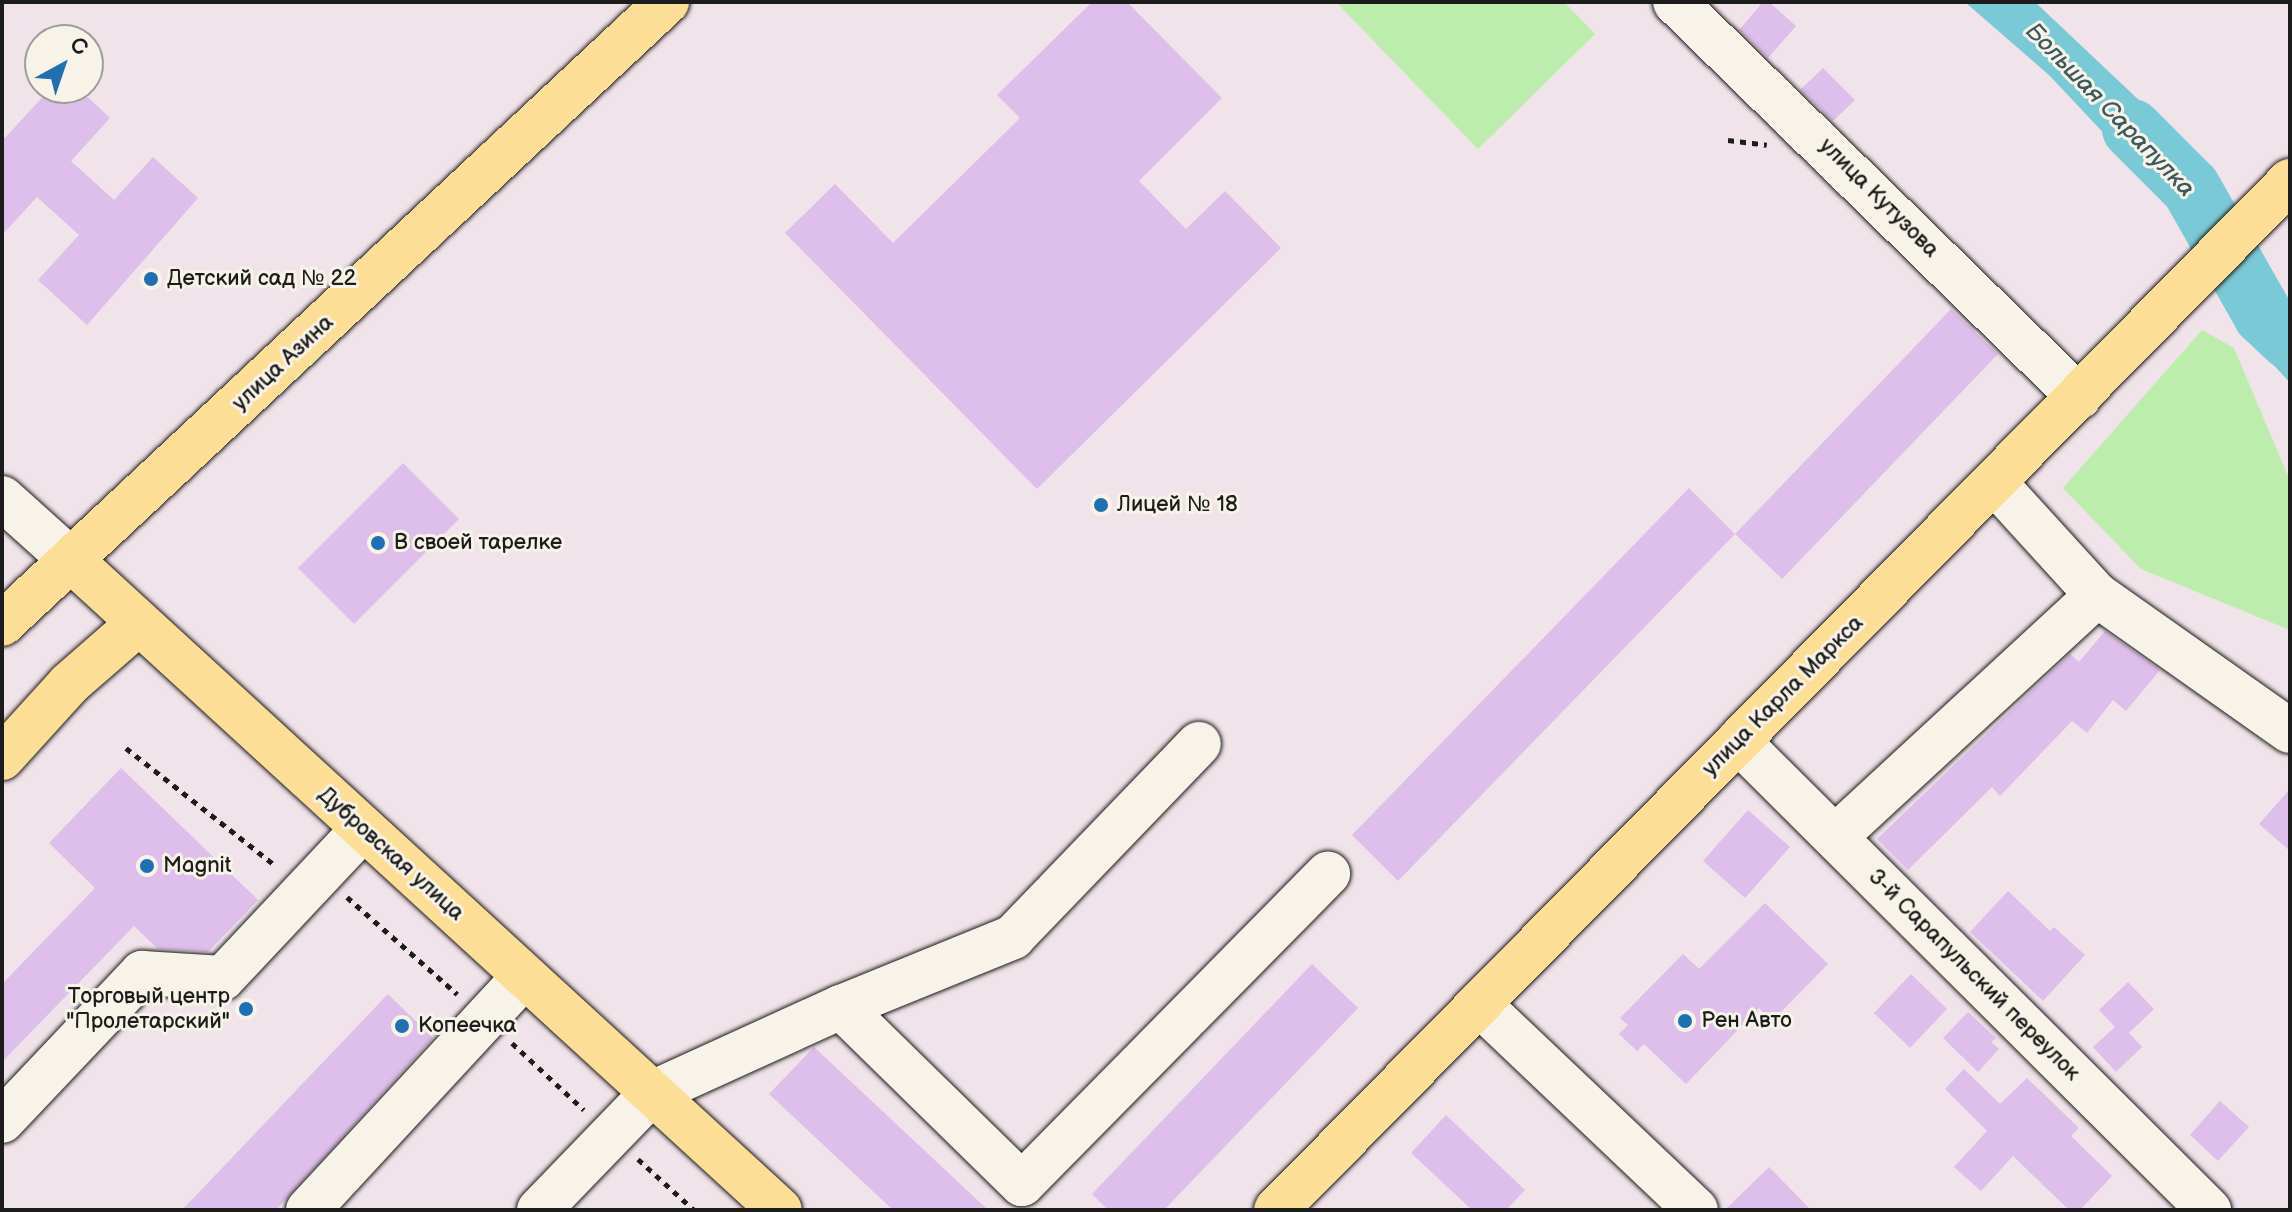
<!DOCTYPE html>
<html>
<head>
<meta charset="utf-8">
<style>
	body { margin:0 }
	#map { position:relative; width:2292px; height:1212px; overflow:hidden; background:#f0e3e9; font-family:"Balsamiq Sans",sans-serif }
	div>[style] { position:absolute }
	.green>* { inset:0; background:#bcedac }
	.water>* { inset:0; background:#7ac9d6 }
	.river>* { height:60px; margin:-30px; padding:0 30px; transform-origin:30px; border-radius:30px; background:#7ac9d6 }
	.building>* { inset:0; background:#debeea }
	.path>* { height:5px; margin-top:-2.5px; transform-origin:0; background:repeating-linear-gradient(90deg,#1c1c1c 0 6px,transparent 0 12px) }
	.roads { filter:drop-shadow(0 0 2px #1c1c1c) drop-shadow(0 0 2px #1c1c1c) }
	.minor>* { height:44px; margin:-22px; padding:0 22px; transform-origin:22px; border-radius:22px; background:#f7f3e8 }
	.major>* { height:44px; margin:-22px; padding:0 22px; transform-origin:22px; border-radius:22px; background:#fdde96 }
	.dots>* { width:22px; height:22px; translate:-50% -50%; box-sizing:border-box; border:4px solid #f7f3e8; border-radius:50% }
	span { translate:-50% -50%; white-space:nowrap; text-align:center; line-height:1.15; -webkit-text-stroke:6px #f7f3e8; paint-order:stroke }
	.street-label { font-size:22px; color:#1c1c1c }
	.poi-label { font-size:22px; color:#1c1c1c }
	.left { translate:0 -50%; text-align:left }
	.right { translate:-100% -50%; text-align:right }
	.water-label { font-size:24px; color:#3d595d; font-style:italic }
	.frame { position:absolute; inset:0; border:4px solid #1c1c1c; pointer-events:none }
	.north { position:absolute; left:24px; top:24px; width:80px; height:80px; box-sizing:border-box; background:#f7f3e8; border:2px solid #9f9d96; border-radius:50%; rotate:40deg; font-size:22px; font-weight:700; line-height:32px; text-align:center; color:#1c1c1c }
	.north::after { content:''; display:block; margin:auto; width:28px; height:36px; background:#1f6fb2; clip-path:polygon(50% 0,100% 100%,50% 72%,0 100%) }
</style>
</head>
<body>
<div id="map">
	<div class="green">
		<div style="clip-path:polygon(1336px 2px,1564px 2px,1595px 34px,1478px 149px)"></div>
		<div style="clip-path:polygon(2202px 330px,2234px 348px,2290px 481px,2290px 630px,2141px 569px,2063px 488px)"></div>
	</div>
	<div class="water">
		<div style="clip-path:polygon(1965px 2px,2035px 2px,2142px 103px,2205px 174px,2173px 207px,2050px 76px)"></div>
		<div style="clip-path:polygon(2250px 276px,2278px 299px,2290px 318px,2290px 383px,2262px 352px,2231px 297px)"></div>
	</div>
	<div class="river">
		<div style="left:2132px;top:129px;width:83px;rotate:45deg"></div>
		<div style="left:2191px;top:188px;width:146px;rotate:60.4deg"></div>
		<div style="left:2263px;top:315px;width:37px;rotate:43deg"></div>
	</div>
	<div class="building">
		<div style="clip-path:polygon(1092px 2px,1127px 2px,1222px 98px,1139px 181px,1186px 229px,1225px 191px,1281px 248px,1037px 489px,785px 233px,835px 184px,893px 243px,1020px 118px,997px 95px)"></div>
		<div style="clip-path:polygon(1763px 2px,1769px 2px,1796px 26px,1768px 58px,1739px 30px)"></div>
		<div style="clip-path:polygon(1823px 68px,1855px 100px,1833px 121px,1800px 90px)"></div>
		<div style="clip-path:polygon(51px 88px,78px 88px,110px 118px,71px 161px,114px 200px,153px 157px,198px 198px,87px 325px,38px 280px,79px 235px,37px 197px,2px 235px,2px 141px)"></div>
		<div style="clip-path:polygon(1951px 309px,1998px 354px,1782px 579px,1735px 534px)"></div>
		<div style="clip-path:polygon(403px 463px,459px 519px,354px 624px,298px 568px)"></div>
		<div style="clip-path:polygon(1689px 488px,1735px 534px,1398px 881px,1352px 835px)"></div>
		<div style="clip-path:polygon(2105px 631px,2160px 670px,2126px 711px,2113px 700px,2087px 733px,2072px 721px,2000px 796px,1992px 787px,1908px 870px,1877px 839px,2070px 654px,2079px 662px)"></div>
		<div style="clip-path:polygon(121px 768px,258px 900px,208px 952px,158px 949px,134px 926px,2px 1062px,2px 984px,95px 888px,49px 843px)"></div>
		<div style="clip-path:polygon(2290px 789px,2290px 851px,2259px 824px)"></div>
		<div style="clip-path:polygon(1748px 810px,1790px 847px,1745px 898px,1703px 861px)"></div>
		<div style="clip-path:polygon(2008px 891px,2050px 931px,2054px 927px,2085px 955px,2043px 1001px,1970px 932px)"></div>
		<div style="clip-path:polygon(1765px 903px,1828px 964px,1772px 1021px,1759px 1008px,1686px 1084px,1644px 1044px,1637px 1051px,1619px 1034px,1628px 1025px,1620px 1018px,1683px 954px,1699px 969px)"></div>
		<div style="clip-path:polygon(1312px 964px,1358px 1008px,1164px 1210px,1108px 1210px,1092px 1194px)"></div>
		<div style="clip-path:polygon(1911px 974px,1947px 1009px,1910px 1048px,1874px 1013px)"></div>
		<div style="clip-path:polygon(2128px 982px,2154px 1009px,2129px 1033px,2142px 1047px,2116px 1072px,2093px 1047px,2115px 1027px,2099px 1010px)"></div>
		<div style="clip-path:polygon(388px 994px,433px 1038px,276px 1210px,182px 1210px)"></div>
		<div style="clip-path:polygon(1968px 1012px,1996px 1038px,1991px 1042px,1999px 1049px,1978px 1072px,1943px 1038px)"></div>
		<div style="clip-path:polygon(814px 1047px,988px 1210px,893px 1210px,769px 1094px)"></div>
		<div style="clip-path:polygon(1964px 1069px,2000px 1104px,2027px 1078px,2079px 1128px,2071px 1136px,2112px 1176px,2080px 1210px,2069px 1210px,2013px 1156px,1981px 1191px,1954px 1167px,1987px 1131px,1945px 1089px)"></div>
		<div style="clip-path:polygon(2220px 1101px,2249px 1127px,2218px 1161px,2190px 1135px)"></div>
		<div style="clip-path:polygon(1446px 1115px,1525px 1190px,1506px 1210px,1472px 1210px,1411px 1153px)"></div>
		<div style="clip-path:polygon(1769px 1167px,1811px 1210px,1725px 1210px)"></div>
	</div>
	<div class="path">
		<div style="left:1728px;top:140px;width:39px;rotate:7deg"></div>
		<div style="left:126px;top:748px;width:191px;rotate:38.2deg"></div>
		<div style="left:347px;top:897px;width:147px;rotate:41.4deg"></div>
		<div style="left:512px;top:1043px;width:98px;rotate:42.9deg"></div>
		<div style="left:638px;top:1159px;width:76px;rotate:42.3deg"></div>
	</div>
	<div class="roads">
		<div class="minor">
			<div style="left:1675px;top:2px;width:565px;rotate:44.35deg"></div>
			<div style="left:1995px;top:483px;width:151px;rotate:47.7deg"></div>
			<div style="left:2097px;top:595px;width:236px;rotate:35.2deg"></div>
			<div style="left:2px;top:498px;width:94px;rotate:42deg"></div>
			<div style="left:1738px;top:741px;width:665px;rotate:44.88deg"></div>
			<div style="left:1835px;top:837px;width:357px;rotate:-42.7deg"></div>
			<div style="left:1479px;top:1004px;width:299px;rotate:43.5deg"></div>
			<div style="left:841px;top:1007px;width:253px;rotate:44.4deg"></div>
			<div style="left:1022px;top:1184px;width:436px;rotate:-45.4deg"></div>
			<div style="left:2px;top:1121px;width:204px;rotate:-46.6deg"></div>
			<div style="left:142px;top:973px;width:81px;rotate:3.5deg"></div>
			<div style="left:223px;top:978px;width:204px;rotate:-46.8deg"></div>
			<div style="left:308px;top:1210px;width:318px;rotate:-47.2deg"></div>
			<div style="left:539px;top:1210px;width:163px;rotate:-46deg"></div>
			<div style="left:652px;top:1093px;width:208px;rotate:-24.5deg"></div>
			<div style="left:841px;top:1007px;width:186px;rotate:-22.1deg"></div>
			<div style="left:1013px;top:937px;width:268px;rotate:-46.1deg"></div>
		</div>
		<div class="major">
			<div style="left:72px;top:561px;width:960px;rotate:42.51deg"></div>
			<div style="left:2px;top:624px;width:911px;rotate:-43.09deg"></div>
			<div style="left:2px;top:758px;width:100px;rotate:-47.8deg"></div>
			<div style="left:69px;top:684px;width:93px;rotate:-41.1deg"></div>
			<div style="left:1276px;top:1210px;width:1445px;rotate:-45.42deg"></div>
		</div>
	</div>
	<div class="dots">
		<div style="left:151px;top:279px;background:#1f6fb2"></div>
		<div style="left:1101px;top:505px;background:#1f6fb2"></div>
		<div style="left:378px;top:543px;background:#1f6fb2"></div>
		<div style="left:147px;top:866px;background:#1f6fb2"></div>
		<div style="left:246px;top:1009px;background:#1f6fb2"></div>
		<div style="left:1685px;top:1021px;background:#1f6fb2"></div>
		<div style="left:402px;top:1026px;background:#1f6fb2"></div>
	</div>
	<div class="street-label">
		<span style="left:1879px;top:198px;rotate:45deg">улица Кутузова</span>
		<span style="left:283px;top:363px;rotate:-43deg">улица Азина</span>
		<span style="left:1783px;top:696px;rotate:-45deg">улица Карла Маркса</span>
		<span style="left:391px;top:854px;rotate:42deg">Дубровская улица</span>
		<span style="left:1974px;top:975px;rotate:45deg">3-й Сарапульский переулок</span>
	</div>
	<div class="poi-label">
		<span class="left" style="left:167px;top:279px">Детский сад № 22</span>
		<span class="left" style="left:1117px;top:505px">Лицей № 18</span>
		<span class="left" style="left:394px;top:543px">В своей тарелке</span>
		<span class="left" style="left:163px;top:866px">Magnit</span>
		<span class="right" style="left:230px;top:1009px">Торговый центр<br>"Пролетарский"</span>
		<span class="left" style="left:1701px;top:1021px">Рен Авто</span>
		<span class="left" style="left:418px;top:1026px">Копеечка</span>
	</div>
	<div class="water-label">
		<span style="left:2110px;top:110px;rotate:46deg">Большая Сарапулка</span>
	</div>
	<div class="frame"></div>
	<div class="north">С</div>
</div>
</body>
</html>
